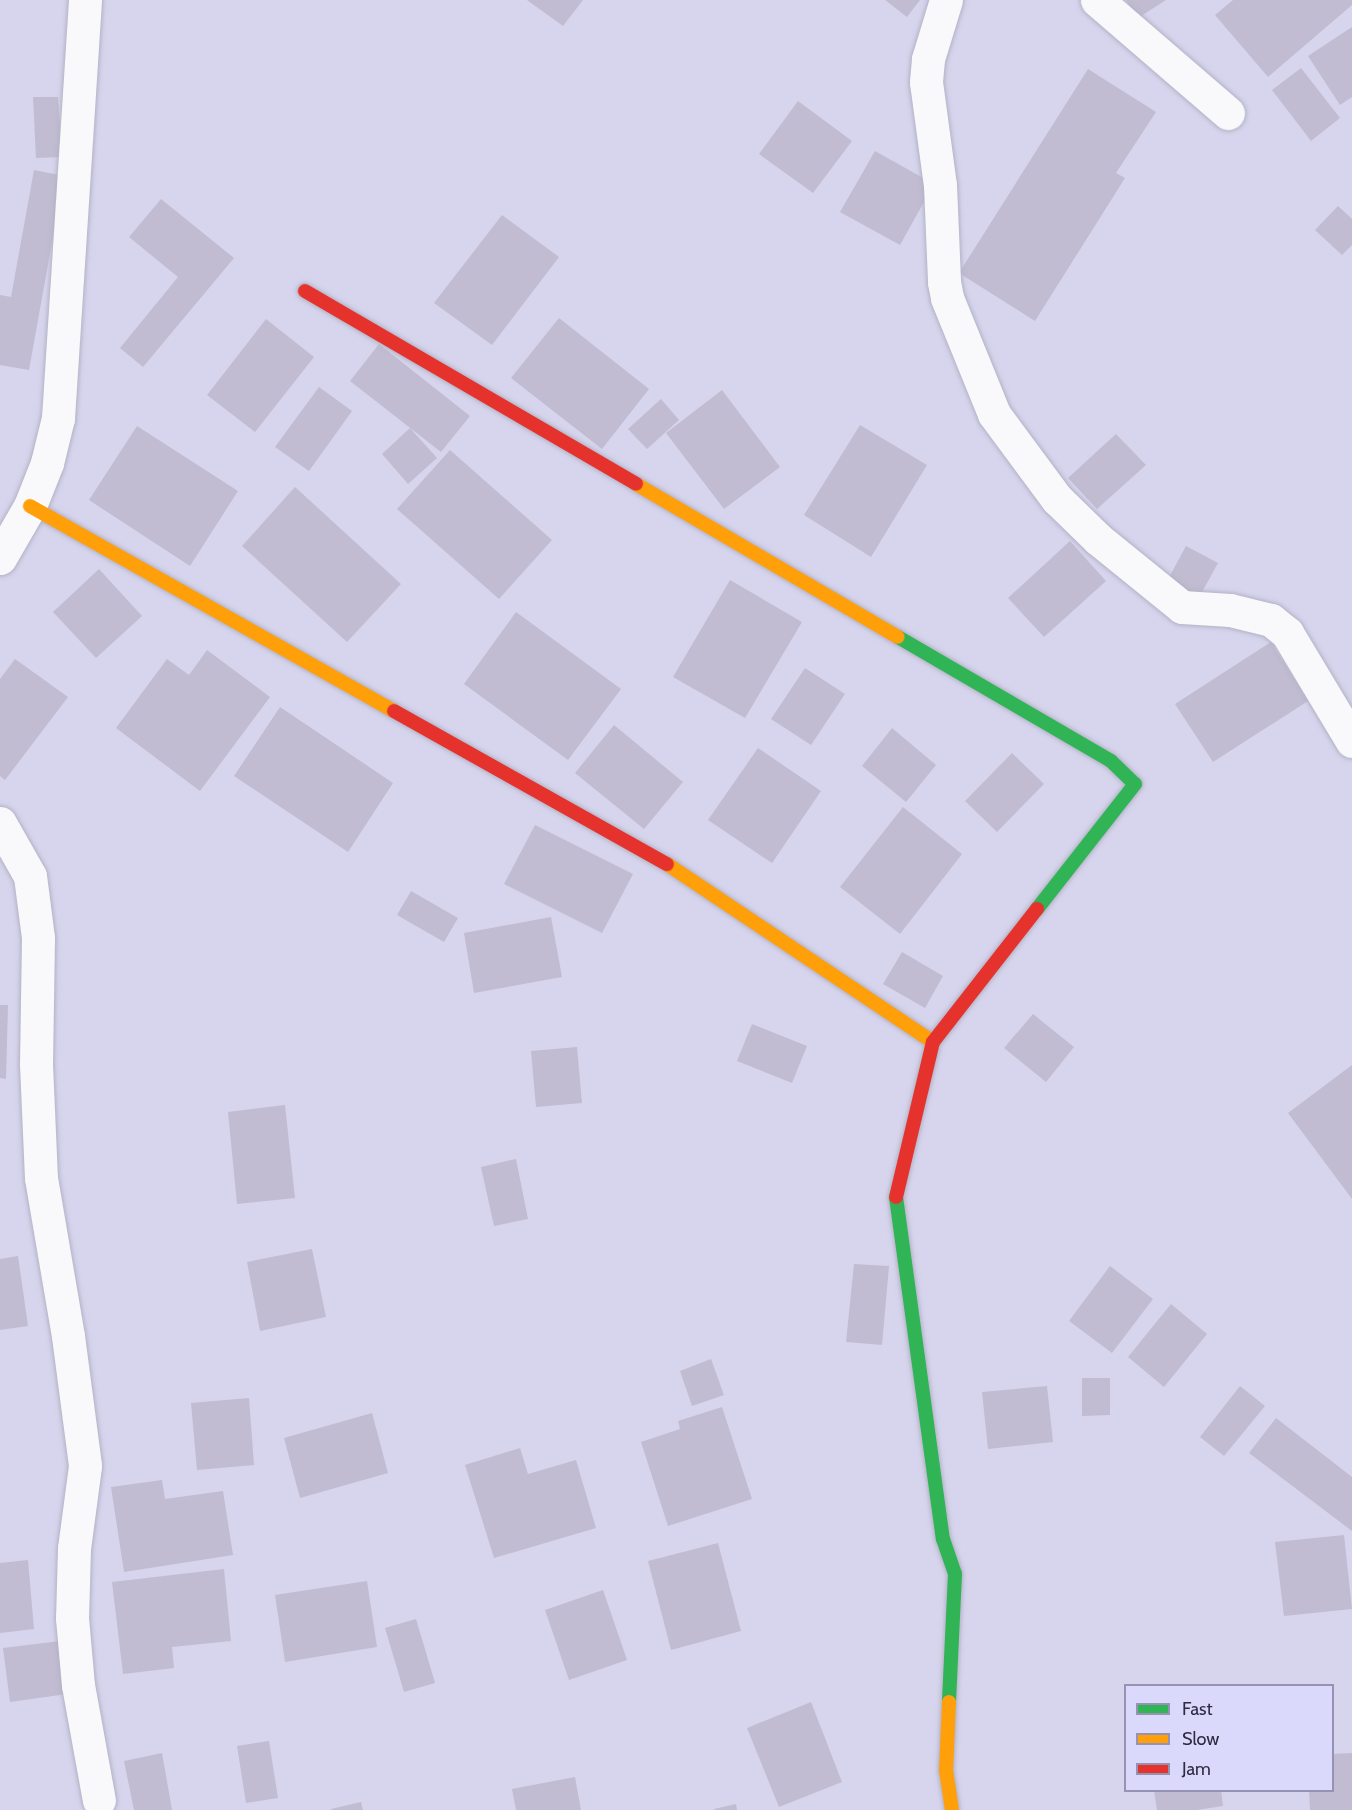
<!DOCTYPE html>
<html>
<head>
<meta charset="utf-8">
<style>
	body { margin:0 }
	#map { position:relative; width:1352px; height:1810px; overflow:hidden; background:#d6d5ed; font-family:Cabin,sans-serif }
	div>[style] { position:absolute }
	.building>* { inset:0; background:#c1bcd1 }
	.roads { filter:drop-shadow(0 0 2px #b3b2c6) drop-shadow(0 0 2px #b3b2c6) }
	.street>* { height:33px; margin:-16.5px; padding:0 16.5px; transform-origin:16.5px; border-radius:16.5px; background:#f9f9fc }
	.fast>* { height:14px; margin:-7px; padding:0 7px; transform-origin:7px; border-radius:7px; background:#30b455 }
	.slow>* { height:14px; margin:-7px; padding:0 7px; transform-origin:7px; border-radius:7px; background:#ff9f0a }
	.jam>* { height:14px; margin:-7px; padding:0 7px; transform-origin:7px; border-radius:7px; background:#e5322d }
	span { translate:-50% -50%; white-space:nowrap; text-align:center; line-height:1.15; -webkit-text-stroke:6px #dbd9fb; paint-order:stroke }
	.legend { position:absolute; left:1124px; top:1684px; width:210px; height:108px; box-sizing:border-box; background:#dbd9fb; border:2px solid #9593b1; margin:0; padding:8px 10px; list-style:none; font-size:18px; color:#2d2b41 }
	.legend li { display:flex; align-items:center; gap:12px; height:30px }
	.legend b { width:30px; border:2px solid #9593b1 }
</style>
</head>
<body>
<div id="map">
	<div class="building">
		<div style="clip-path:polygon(527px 0,583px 0,563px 26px)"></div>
		<div style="clip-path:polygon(885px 0,920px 0,907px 17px)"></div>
		<div style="clip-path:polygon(1126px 0,1166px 0,1138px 18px)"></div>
		<div style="clip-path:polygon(1233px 0,1352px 0,1352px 5px,1268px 77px,1215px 15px)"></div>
		<div style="clip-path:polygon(1352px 27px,1352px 97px,1340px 105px,1308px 56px)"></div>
		<div style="clip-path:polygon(1301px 68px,1340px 118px,1311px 141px,1272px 90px)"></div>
		<div style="clip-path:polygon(1088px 69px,1156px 112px,1116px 173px,1125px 178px,1035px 321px,959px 273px)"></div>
		<div style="clip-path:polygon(33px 97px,58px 97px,62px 157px,36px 158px)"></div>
		<div style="clip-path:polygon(798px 101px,852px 141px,813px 193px,759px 154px)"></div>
		<div style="clip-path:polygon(875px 151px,934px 184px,900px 245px,840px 212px)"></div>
		<div style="clip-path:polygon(34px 170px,64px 176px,29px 370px,0 365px,0 295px,11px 297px)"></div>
		<div style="clip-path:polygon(161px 199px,234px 258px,143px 367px,120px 348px,178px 277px,129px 237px)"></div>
		<div style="clip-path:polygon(1338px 206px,1352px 219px,1352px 245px,1342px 255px,1315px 230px)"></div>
		<div style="clip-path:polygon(502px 215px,559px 257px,492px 345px,434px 303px)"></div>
		<div style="clip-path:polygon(559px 318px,649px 389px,602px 449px,511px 378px)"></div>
		<div style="clip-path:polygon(266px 319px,314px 357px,255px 432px,207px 395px)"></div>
		<div style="clip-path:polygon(379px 344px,470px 416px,441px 452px,350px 381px)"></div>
		<div style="clip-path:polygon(319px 387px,352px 411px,309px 471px,275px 447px)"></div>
		<div style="clip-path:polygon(722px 390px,780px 467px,724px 509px,666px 433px)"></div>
		<div style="clip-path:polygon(661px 399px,679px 420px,647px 449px,628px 429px)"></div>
		<div style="clip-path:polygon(860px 425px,927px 465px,871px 557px,804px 515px)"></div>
		<div style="clip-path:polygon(137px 426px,238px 491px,190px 566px,89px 500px)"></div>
		<div style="clip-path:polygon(410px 428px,437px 458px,408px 484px,382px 454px)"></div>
		<div style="clip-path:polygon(1116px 434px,1146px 465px,1097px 509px,1068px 478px)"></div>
		<div style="clip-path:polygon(450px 450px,552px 540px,499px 599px,397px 509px)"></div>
		<div style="clip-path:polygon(295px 487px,401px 584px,347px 642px,242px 546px)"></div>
		<div style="clip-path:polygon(1070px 541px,1106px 581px,1044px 637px,1008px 598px)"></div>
		<div style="clip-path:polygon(1186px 546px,1218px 563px,1196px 603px,1165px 585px)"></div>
		<div style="clip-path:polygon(99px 569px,142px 616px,96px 658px,53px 612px)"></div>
		<div style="clip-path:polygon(730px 580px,802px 622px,745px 718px,673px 677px)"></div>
		<div style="clip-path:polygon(516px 612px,621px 689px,568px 760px,464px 684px)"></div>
		<div style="clip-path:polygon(1271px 642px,1308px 701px,1213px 762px,1175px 704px)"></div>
		<div style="clip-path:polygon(207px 650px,270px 697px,200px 791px,116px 728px,167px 659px,189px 675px)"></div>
		<div style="clip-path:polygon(15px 659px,68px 697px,5px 780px,0 776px,0 679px)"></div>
		<div style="clip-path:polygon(805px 668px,845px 694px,811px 745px,771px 719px)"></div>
		<div style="clip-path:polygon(280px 707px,393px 783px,348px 852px,234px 776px)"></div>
		<div style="clip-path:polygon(614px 725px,683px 782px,644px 829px,575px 773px)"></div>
		<div style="clip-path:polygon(892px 728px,936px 765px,906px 802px,862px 766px)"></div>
		<div style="clip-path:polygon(758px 748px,821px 791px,772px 863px,708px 820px)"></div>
		<div style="clip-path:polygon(1012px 753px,1044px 784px,997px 832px,965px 801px)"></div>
		<div style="clip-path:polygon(903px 807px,962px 854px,900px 934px,840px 887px)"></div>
		<div style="clip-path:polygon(535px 825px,633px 874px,602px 933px,504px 884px)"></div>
		<div style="clip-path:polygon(411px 891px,458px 918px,444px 942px,397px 915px)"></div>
		<div style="clip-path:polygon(551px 917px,562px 977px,474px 993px,464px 933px)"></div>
		<div style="clip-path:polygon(902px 952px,943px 976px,925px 1008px,883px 984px)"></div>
		<div style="clip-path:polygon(0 1005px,8px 1005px,6px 1079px,0 1078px)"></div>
		<div style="clip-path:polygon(1033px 1014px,1074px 1047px,1046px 1082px,1004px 1048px)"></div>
		<div style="clip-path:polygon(752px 1024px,807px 1046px,792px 1083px,737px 1061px)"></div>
		<div style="clip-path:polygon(577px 1047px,582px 1103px,536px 1107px,531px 1051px)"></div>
		<div style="clip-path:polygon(1352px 1065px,1352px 1199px,1288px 1113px)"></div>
		<div style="clip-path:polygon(285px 1105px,295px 1198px,237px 1204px,228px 1112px)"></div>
		<div style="clip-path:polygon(516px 1159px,528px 1219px,494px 1226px,481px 1167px)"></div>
		<div style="clip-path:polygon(312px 1249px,326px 1317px,260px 1331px,247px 1262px)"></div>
		<div style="clip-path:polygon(18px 1256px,28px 1326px,0 1330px,0 1259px)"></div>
		<div style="clip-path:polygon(854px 1264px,889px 1266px,882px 1345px,846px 1342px)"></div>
		<div style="clip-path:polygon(1110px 1266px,1153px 1299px,1112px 1353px,1069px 1321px)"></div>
		<div style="clip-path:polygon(1171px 1304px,1207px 1334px,1164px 1387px,1128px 1357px)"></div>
		<div style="clip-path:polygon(711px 1359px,724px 1395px,692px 1406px,680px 1371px)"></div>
		<div style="clip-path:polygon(1082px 1378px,1110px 1378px,1110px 1415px,1082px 1416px)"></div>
		<div style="clip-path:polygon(1047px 1386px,1053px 1442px,988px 1449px,982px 1392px)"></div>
		<div style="clip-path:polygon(1240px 1386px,1265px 1406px,1224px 1456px,1200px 1437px)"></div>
		<div style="clip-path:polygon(249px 1398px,254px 1465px,197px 1470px,191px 1403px)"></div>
		<div style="clip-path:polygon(722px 1407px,752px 1499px,668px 1526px,641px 1442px,680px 1429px,678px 1421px)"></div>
		<div style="clip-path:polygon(372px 1413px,388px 1473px,300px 1498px,284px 1438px)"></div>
		<div style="clip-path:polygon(1276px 1418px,1352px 1477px,1352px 1531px,1249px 1453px)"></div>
		<div style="clip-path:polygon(520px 1448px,528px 1474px,576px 1460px,596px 1528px,494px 1558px,465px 1465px)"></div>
		<div style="clip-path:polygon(162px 1480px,165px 1499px,223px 1491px,233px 1555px,124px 1572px,111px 1487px)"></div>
		<div style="clip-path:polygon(1344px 1535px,1352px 1609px,1284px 1616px,1275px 1542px)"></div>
		<div style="clip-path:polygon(718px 1543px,741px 1631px,671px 1650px,648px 1561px)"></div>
		<div style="clip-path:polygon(28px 1560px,34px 1629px,0 1633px,0 1563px)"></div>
		<div style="clip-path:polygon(224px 1569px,231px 1641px,172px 1647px,174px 1668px,123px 1674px,112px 1582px)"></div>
		<div style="clip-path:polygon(367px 1581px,377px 1647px,285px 1662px,275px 1595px)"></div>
		<div style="clip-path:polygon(603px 1590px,627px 1660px,569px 1680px,545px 1610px)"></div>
		<div style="clip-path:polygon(416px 1619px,435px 1683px,404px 1692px,385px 1628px)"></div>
		<div style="clip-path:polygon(60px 1641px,67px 1694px,10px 1702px,3px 1648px)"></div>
		<div style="clip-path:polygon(811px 1702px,842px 1782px,779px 1807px,747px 1728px)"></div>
		<div style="clip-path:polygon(269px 1741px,278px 1798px,246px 1803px,237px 1746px)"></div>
		<div style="clip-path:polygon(162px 1753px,172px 1810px,134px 1810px,124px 1761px)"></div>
		<div style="clip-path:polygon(1352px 1753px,1352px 1810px,1310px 1810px,1309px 1790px,1332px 1790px,1332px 1754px)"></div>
		<div style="clip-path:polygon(575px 1777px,581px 1810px,516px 1810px,512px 1789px)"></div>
		<div style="clip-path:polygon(1154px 1790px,1221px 1790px,1223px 1806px,1197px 1810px,1157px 1810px)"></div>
		<div style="clip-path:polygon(361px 1802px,363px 1810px,331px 1810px,331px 1809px)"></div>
		<div style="clip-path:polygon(736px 1804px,737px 1810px,714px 1810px,714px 1809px)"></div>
	</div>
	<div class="roads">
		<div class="street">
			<div style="left:946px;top:0;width:62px;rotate:107deg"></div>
			<div style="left:928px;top:59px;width:23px;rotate:95deg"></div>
			<div style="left:926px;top:82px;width:104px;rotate:82.3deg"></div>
			<div style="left:940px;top:185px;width:97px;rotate:87.6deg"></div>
			<div style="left:944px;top:282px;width:16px;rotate:79deg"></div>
			<div style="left:947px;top:298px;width:125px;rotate:67.9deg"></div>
			<div style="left:994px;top:414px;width:106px;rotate:53.5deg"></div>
			<div style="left:1057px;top:499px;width:57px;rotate:44.3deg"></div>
			<div style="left:1098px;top:539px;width:108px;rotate:39deg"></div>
			<div style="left:1182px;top:607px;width:48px;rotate:3.6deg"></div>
			<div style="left:1230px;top:610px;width:42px;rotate:13.7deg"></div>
			<div style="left:1271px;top:620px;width:21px;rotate:39deg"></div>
			<div style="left:1287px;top:633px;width:126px;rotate:59deg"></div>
			<div style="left:1097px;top:0;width:173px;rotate:40.8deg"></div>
			<div style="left:0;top:558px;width:60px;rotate:-60deg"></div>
			<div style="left:30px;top:506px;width:46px;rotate:-68.4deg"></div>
			<div style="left:47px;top:463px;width:46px;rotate:-76.3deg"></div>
			<div style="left:58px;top:418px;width:419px;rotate:-86.3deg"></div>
			<div style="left:0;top:823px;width:61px;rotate:60.5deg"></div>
			<div style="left:30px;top:876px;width:63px;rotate:82.6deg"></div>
			<div style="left:38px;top:938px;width:126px;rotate:90.9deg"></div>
			<div style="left:36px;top:1064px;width:114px;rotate:87.5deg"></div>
			<div style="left:41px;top:1178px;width:160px;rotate:80.3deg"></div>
			<div style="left:68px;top:1336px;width:131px;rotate:82.5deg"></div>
			<div style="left:85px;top:1466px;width:83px;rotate:97.6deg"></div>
			<div style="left:74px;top:1548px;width:70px;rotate:91.6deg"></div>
			<div style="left:72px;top:1618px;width:67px;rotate:84.9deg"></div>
			<div style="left:78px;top:1685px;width:117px;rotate:79.7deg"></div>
		</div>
		<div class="fast">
			<div style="left:898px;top:637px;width:246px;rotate:30.2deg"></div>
			<div style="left:1111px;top:761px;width:33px;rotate:44deg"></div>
			<div style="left:1135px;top:784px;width:159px;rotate:128.1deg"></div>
			<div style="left:896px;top:1197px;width:345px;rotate:82.2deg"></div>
			<div style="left:943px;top:1539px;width:37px;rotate:71deg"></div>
			<div style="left:955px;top:1574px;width:128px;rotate:92.7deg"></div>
		</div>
		<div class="slow">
			<div style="left:636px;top:484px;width:303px;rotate:30.3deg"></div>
			<div style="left:30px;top:506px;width:418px;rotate:29.4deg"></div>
			<div style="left:667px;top:864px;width:320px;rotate:33.8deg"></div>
			<div style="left:949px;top:1702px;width:68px;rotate:92.5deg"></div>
			<div style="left:946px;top:1770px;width:40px;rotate:81.5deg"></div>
		</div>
		<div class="jam">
			<div style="left:305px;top:291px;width:383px;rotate:30.2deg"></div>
			<div style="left:394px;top:711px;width:313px;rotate:29.3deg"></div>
			<div style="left:896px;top:1197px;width:159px;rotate:-76.6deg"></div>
			<div style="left:933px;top:1042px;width:169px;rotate:-52deg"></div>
		</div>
	</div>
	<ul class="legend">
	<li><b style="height:8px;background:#30b455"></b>Fast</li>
	<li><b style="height:8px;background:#ff9f0a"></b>Slow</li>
	<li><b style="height:8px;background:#e5322d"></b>Jam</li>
	</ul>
</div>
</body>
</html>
